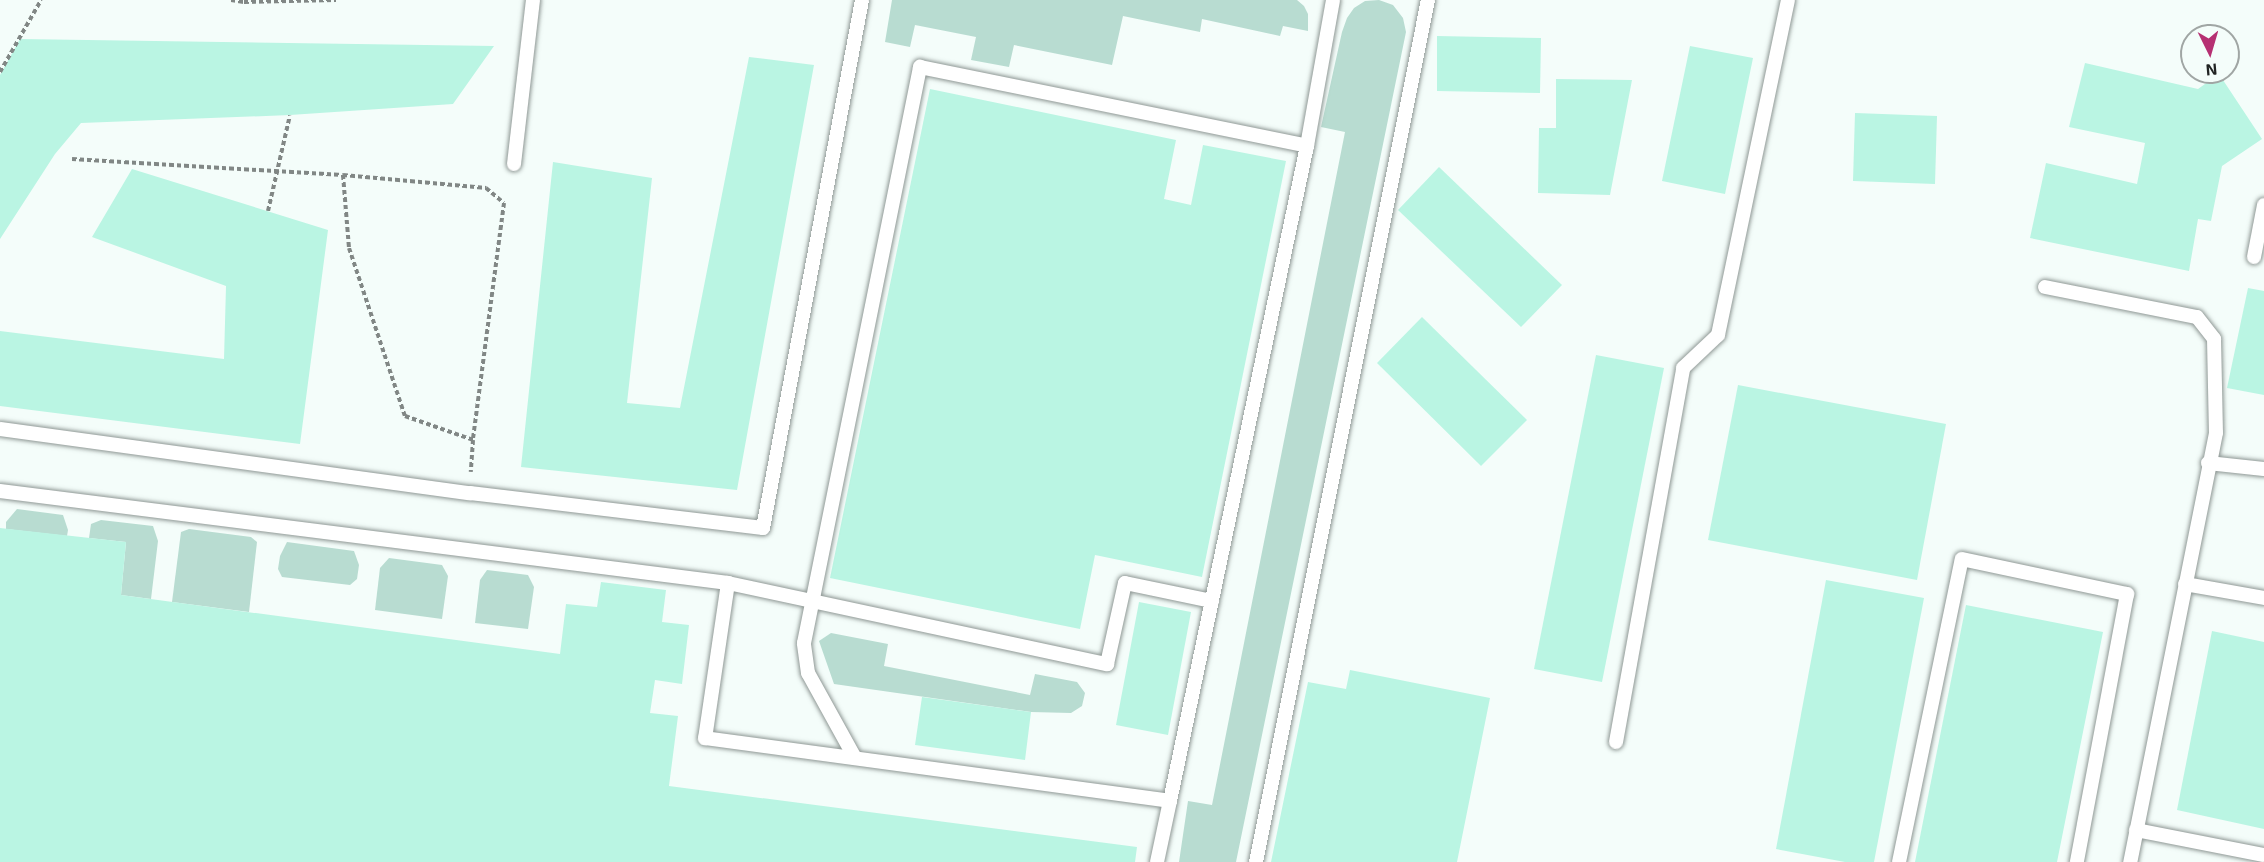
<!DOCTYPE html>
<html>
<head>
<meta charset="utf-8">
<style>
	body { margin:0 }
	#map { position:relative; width:2264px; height:862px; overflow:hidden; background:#f4fdfa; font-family:"Exo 2",sans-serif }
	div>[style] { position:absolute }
	.green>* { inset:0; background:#b8dcd1 }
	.building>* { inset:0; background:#baf5e3 }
	.path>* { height:4px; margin-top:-2px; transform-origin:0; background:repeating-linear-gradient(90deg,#818785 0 4.5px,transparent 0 7.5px) }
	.roads { filter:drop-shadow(0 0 2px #8f9895) drop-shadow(0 0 2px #8f9895) }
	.service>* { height:14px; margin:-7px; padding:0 7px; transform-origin:7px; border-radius:7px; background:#fff }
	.path-bridge>* { height:4px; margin-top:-2px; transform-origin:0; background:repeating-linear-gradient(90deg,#818785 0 4.5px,transparent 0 7.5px) }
	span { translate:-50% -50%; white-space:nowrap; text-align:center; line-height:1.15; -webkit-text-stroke:4.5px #f4fdfa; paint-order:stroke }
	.north { position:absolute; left:2180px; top:24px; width:60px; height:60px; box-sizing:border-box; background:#f4fdfa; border:2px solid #a0a6a4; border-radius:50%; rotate:175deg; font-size:16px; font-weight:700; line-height:24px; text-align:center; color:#212423 }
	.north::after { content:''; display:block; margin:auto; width:21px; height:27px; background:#b63072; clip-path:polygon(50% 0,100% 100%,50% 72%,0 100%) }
</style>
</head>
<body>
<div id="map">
	<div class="green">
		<div style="clip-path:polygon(892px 0,1297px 0,1304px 6px,1308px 14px,1308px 31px,1283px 26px,1280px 36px,1202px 19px,1200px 32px,1123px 16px,1112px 65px,1014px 45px,1009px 67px,971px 60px,976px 37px,915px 25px,910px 47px,885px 42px)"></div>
		<div style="clip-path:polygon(1379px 0,1393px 5px,1403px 18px,1406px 32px,1236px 862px,1179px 862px,1188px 801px,1212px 805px,1345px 132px,1321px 127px,1342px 32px,1347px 18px,1354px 8px,1365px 1px)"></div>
		<div style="clip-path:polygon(17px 509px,63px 515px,68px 530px,67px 536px,6px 529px,6px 522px)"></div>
		<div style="clip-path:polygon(101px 520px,153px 526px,158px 541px,151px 599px,121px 595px,126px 542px,89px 538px,91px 524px)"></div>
		<div style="clip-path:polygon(189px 529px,251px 537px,257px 542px,249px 612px,172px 602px,181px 532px)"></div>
		<div style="clip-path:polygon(287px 542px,354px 551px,359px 565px,357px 579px,350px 585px,282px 577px,278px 569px,280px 556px)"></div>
		<div style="clip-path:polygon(389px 558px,442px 565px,448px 576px,442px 619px,375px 610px,380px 568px)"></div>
		<div style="clip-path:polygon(487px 570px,528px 575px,534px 587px,528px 629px,475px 623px,480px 580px)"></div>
		<div style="clip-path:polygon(831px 633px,888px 644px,884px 666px,1030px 695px,1035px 674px,1077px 682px,1085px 693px,1082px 706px,1071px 713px,1031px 712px,834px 684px,819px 641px)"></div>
	</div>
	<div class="building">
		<div style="clip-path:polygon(1437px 36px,1541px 38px,1540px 93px,1437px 91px)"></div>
		<div style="clip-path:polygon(20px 39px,494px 46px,453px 104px,290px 115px,81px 123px,55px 154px,0 239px,0 75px)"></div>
		<div style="clip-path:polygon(1690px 46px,1753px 58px,1725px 194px,1662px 181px)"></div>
		<div style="clip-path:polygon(749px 57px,814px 65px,737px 490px,521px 467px,553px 162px,652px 178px,627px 403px,680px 408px)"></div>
		<div style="clip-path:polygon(2085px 63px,2198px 89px,2219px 74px,2262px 139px,2222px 166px,2211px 221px,2198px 219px,2189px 271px,2030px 238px,2046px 163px,2137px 184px,2145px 143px,2069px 127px)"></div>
		<div style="clip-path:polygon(1556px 79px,1632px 80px,1610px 195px,1538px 193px,1539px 128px,1556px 128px)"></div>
		<div style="clip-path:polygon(930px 89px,1176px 140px,1164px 199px,1191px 205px,1203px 145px,1286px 161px,1202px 577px,1095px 555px,1080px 629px,830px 578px)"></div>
		<div style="clip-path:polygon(1855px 113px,1937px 116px,1935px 184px,1853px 181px)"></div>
		<div style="clip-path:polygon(1439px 167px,1562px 285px,1521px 327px,1398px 210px)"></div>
		<div style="clip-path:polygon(132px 169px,328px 230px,300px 444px,0 406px,0 331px,224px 359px,226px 286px,92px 237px)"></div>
		<div style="clip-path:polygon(2248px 288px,2264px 291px,2264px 395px,2227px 388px)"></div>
		<div style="clip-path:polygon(1422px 317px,1527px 420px,1481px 466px,1377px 363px)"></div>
		<div style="clip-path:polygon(1596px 355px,1664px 368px,1602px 682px,1534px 669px)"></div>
		<div style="clip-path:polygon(1738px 385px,1946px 424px,1917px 580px,1708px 540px)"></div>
		<div style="clip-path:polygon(0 528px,126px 542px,121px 595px,560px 654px,566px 604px,597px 607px,601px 582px,666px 590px,662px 622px,689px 625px,682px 684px,655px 680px,650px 713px,678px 716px,669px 786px,1137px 847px,1135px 862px,0 862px)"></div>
		<div style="clip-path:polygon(1826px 580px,1924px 598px,1874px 862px,1845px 862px,1776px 849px)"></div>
		<div style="clip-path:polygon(1139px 602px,1191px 612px,1168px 735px,1116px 725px)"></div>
		<div style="clip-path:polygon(1966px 605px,2103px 632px,2057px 862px,1915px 862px)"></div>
		<div style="clip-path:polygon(2212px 631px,2264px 642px,2264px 829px,2177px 810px)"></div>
		<div style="clip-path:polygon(1350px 670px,1490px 698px,1457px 862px,1271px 862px,1308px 682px,1346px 689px)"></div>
		<div style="clip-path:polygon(922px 697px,1031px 712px,1025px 760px,915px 745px)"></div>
	</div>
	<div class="path">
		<div style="left:231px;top:0;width:13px;rotate:9deg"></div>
		<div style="left:244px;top:2px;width:92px;rotate:-1.2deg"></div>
		<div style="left:0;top:72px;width:83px;rotate:-60.3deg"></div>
		<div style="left:72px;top:159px;width:271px;rotate:3.4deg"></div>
		<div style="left:343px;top:175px;width:73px;rotate:85.3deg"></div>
		<div style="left:349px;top:248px;width:177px;rotate:71.6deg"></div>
		<div style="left:405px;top:416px;width:72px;rotate:19.4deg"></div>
		<div style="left:473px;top:440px;width:32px;rotate:94deg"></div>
		<div style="left:343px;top:175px;width:144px;rotate:5.2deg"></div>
		<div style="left:486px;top:188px;width:23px;rotate:40deg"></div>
		<div style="left:504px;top:203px;width:239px;rotate:97.5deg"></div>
	</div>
	<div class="roads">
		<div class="service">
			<div style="left:514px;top:164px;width:165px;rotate:-83.4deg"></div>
			<div style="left:2254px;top:257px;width:53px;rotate:-79.1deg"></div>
			<div style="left:2045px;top:287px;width:155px;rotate:11.2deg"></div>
			<div style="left:2197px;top:317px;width:28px;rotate:52deg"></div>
			<div style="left:2214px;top:339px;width:94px;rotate:88.8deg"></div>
			<div style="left:2216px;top:433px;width:438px;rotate:101.3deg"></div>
			<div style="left:0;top:429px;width:474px;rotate:7.8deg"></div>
			<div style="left:470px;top:493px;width:295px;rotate:6.8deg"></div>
			<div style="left:763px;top:528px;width:537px;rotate:-79.38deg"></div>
			<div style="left:2208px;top:463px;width:56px;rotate:6.1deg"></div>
			<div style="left:0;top:491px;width:734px;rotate:7.2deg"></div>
			<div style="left:728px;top:583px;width:388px;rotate:12.1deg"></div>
			<div style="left:1107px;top:664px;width:83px;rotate:-77.5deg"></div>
			<div style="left:1125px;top:583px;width:89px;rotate:11.7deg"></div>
			<div style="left:728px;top:583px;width:157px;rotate:98.4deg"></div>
			<div style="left:705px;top:738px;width:469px;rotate:7.7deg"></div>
			<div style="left:1170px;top:801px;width:669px;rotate:-78.19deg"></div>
			<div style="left:1307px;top:146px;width:148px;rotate:-79.9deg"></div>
			<div style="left:2185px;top:584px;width:80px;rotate:10deg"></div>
			<div style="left:1616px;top:742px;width:380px;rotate:-79.8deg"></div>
			<div style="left:1683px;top:368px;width:48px;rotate:-43.3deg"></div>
			<div style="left:1718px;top:335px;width:342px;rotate:-78.2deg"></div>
			<div style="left:855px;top:758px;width:97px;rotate:-118.9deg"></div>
			<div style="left:808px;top:673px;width:30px;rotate:-98deg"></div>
			<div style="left:804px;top:643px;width:588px;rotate:-78.61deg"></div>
			<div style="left:920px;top:67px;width:395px;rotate:11.5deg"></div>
			<div style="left:2136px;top:830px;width:130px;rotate:11.1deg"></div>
			<div style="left:1157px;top:862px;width:62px;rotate:-78deg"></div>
			<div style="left:1256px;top:862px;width:879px;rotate:-78.72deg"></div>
			<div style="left:1899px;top:862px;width:309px;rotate:-78.3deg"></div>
			<div style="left:1962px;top:559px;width:169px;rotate:12deg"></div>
			<div style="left:2127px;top:594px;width:273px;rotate:100.6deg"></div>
		</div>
	</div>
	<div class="path-bridge">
		<div style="left:268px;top:211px;width:98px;rotate:-77.1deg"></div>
	</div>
	<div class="north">N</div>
</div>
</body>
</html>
